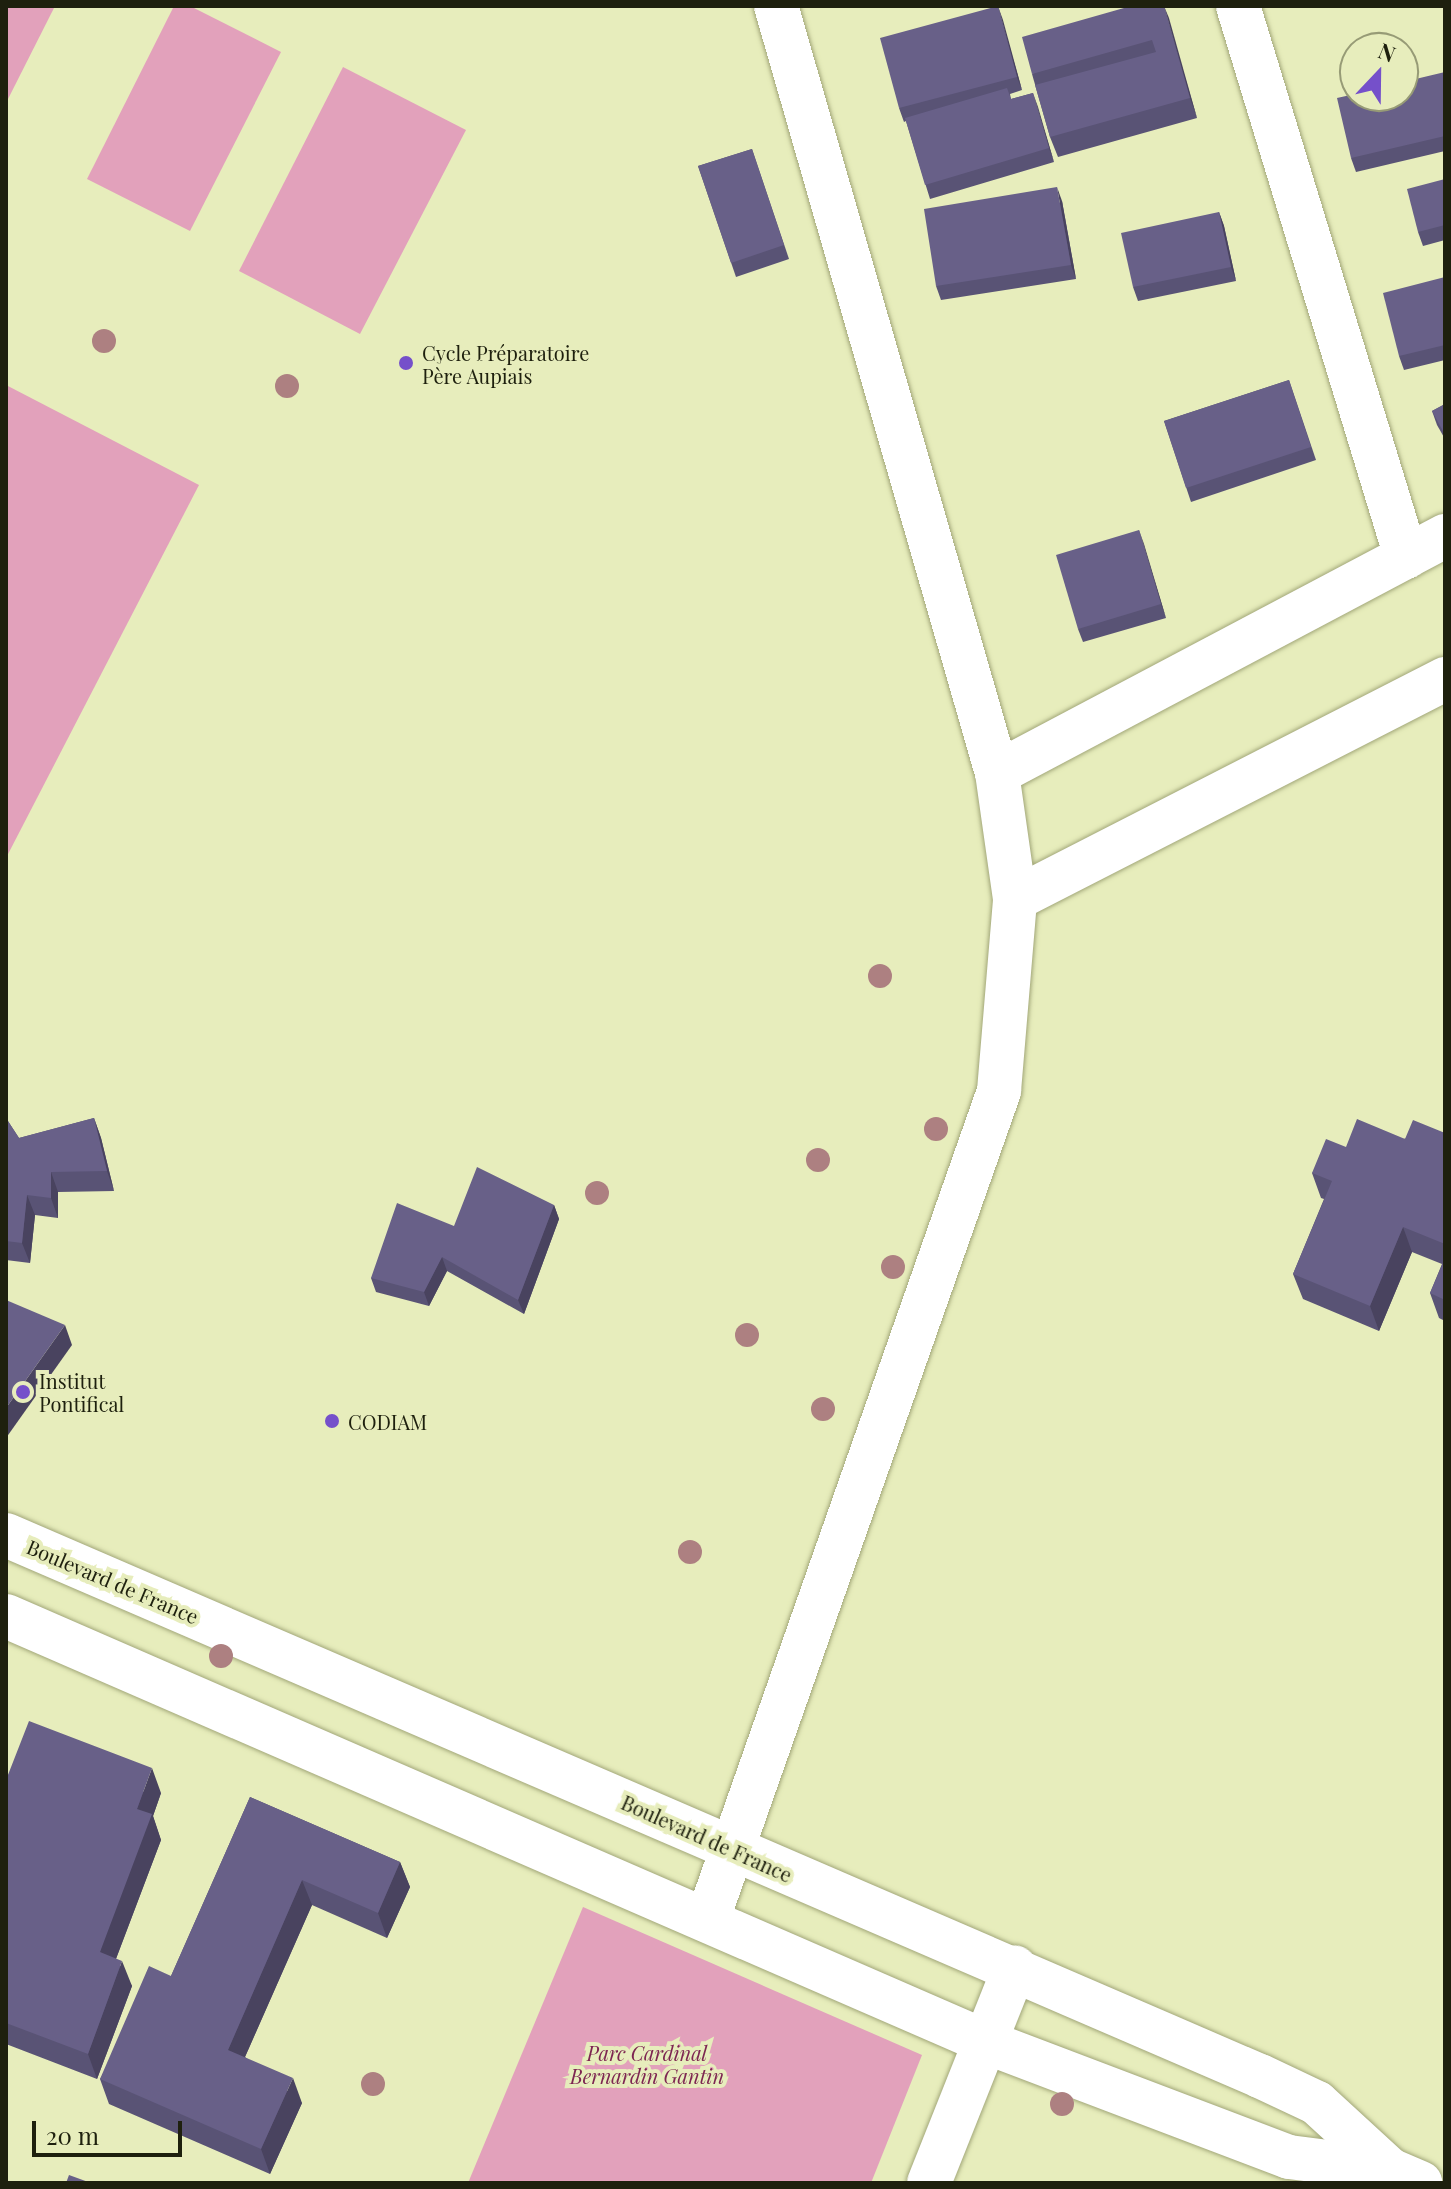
<!DOCTYPE html>
<html>
<head>
<meta charset="utf-8">
<style>
	body { margin:0 }
	#map { position:relative; width:1451px; height:2189px; overflow:hidden; background:#e7edbc; font-family:"Playfair Display",serif }
	div>[style] { position:absolute }
	.green>* { inset:0; background:#e2a1bb }
	.roads { filter:drop-shadow(0 0 2px #a2a779) drop-shadow(0 0 2px #a2a779) }
	.street>* { height:44px; margin:-22px; padding:0 22px; transform-origin:22px; border-radius:22px; background:#fff }
	.secondary>* { height:44px; margin:-22px; padding:0 22px; transform-origin:22px; border-radius:22px; background:#fff }
	.trees>* { width:24px; height:24px; margin:-12px; border-radius:50%; background:#ad8081 }
	.wall>* { inset:0; background:#595375 }
	.shaded-wall>* { inset:0; background:#49435f }
	.building>* { inset:0; background:#686088 }
	.dots>* { width:22px; height:22px; translate:-50% -50%; box-sizing:border-box; border:4px solid #e7edbc; border-radius:50% }
	span { translate:-50% -50%; white-space:nowrap; text-align:center; line-height:1.15; -webkit-text-stroke:8px #e7edbc; paint-order:stroke }
	.poi-label { font-size:20px; color:#1e200e }
	.left { translate:0 -50%; text-align:left }
	.street-label { font-size:20px; color:#1e200e }
	.park-label { font-size:20px; color:#7d2651; font-style:italic }
	.frame { position:absolute; inset:0; border:8px solid #1e200e; pointer-events:none }
	.north { position:absolute; left:1339px; top:32px; width:80px; height:80px; box-sizing:border-box; background:#e7edbc; border:2px solid #979b76; border-radius:50%; rotate:22deg; font-size:22px; font-weight:700; line-height:32px; text-align:center; color:#1e200e }
	.north::after { content:''; display:block; margin:auto; width:28px; height:36px; background:#7550ca; clip-path:polygon(50% 0,100% 100%,50% 72%,0 100%) }
	.scale { position:absolute; left:32px; top:2121px; width:150px; height:36px; box-sizing:border-box; border:4px solid #1e200e; border-top:0; padding-left:10px; font-size:24px; line-height:28px; white-space:nowrap; color:#1e200e; -webkit-text-stroke:6px #e7edbc; paint-order:stroke }
</style>
</head>
<body>
<div id="map">
	<div class="green">
		<div style="clip-path:polygon(6px 6px,55px 6px,6px 103px)"></div>
		<div style="clip-path:polygon(174px 6px,190px 6px,281px 52px,190px 231px,87px 179px)"></div>
		<div style="clip-path:polygon(343px 67px,466px 130px,360px 334px,239px 271px)"></div>
		<div style="clip-path:polygon(6px 385px,199px 485px,6px 858px)"></div>
		<div style="clip-path:polygon(583px 1907px,922px 2055px,871px 2183px,468px 2183px)"></div>
	</div>
	<div class="roads">
		<div class="street">
			<div style="left:1238px;top:6px;width:576px;rotate:73.04deg"></div>
			<div style="left:997px;top:773px;width:507px;rotate:-27.88deg"></div>
			<div style="left:1015px;top:899px;width:483px;rotate:-27.1deg"></div>
			<div style="left:708px;top:1918px;width:877px;rotate:-70.61deg"></div>
			<div style="left:999px;top:1091px;width:193px;rotate:-85.2deg"></div>
			<div style="left:1015px;top:899px;width:127px;rotate:-98.1deg"></div>
			<div style="left:997px;top:773px;width:798px;rotate:-106.07deg"></div>
			<div style="left:929px;top:2183px;width:232px;rotate:-68.3deg"></div>
		</div>
		<div class="secondary">
			<div style="left:6px;top:1535px;width:1366px;rotate:23.34deg"></div>
			<div style="left:1260px;top:2076px;width:63px;rotate:25.3deg"></div>
			<div style="left:1317px;top:2103px;width:99px;rotate:42.5deg"></div>
			<div style="left:6px;top:1616px;width:1069px;rotate:23.49deg"></div>
			<div style="left:986px;top:2042px;width:324px;rotate:20.8deg"></div>
			<div style="left:1289px;top:2157px;width:102px;rotate:7.3deg"></div>
			<div style="left:1390px;top:2170px;width:33px;rotate:23deg"></div>
		</div>
	</div>
	<div class="trees">
		<div style="left:104px;top:341px"></div>
		<div style="left:287px;top:386px"></div>
		<div style="left:880px;top:976px"></div>
		<div style="left:936px;top:1129px"></div>
		<div style="left:818px;top:1160px"></div>
		<div style="left:597px;top:1193px"></div>
		<div style="left:893px;top:1267px"></div>
		<div style="left:747px;top:1335px"></div>
		<div style="left:823px;top:1409px"></div>
		<div style="left:690px;top:1552px"></div>
		<div style="left:221px;top:1656px"></div>
		<div style="left:373px;top:2084px"></div>
		<div style="left:1062px;top:2104px"></div>
	</div>
	<div class="wall">
		<div style="clip-path:polygon(998px 6px,1022px 90px,1010px 94px,1011px 99px,1033px 93px,1054px 162px,930px 199px,906px 121px,904px 122px,899px 108px)"></div>
		<div style="clip-path:polygon(1131px 6px,1164px 6px,1197px 118px,1058px 157px,1050px 137px,1032px 74px)"></div>
		<div style="clip-path:polygon(1445px 72px,1445px 151px,1356px 172px,1351px 158px)"></div>
		<div style="clip-path:polygon(752px 149px,789px 259px,736px 277px,698px 166px)"></div>
		<div style="clip-path:polygon(1445px 179px,1445px 240px,1423px 246px,1418px 232px)"></div>
		<div style="clip-path:polygon(1062px 201px,1076px 279px,941px 300px,936px 286px)"></div>
		<div style="clip-path:polygon(1219px 212px,1224px 226px,1236px 281px,1138px 301px,1133px 287px)"></div>
		<div style="clip-path:polygon(1445px 277px,1445px 360px,1404px 370px,1399px 356px)"></div>
		<div style="clip-path:polygon(1289px 380px,1316px 460px,1191px 502px,1164px 421px)"></div>
		<div style="clip-path:polygon(1445px 404px,1445px 439px,1437px 425px,1432px 411px)"></div>
		<div style="clip-path:polygon(1139px 530px,1166px 618px,1083px 642px,1078px 629px)"></div>
		<div style="clip-path:polygon(6px 1118px,19px 1138px,94px 1118px,101px 1138px,114px 1191px,58px 1192px,58px 1218px,35px 1215px,30px 1263px,6px 1260px)"></div>
		<div style="clip-path:polygon(1445px 1133px,1445px 1321px,1439px 1318px,1430px 1293px,1442px 1264px,1412px 1252px,1379px 1331px,1303px 1299px,1293px 1274px,1324px 1199px,1321px 1198px,1312px 1173px,1346px 1147px)"></div>
		<div style="clip-path:polygon(554px 1205px,559px 1219px,524px 1314px,447px 1271px,429px 1306px,376px 1292px,371px 1278px,454px 1226px)"></div>
		<div style="clip-path:polygon(6px 1780px,161px 1793px,153px 1816px,161px 1840px,116px 1959px,132px 1986px,97px 2079px,6px 2044px)"></div>
		<div style="clip-path:polygon(250px 1797px,400px 1862px,410px 1887px,387px 1938px,312px 1905px,245px 2057px,302px 2103px,270px 2174px,109px 2104px,100px 2079px,171px 1976px)"></div>
	</div>
	<div class="shaded-wall">
		<div style="clip-path:polygon(998px 6px,1003px 20px,1022px 90px,1017px 77px)"></div>
		<div style="clip-path:polygon(1164px 6px,1169px 18px,1197px 118px,1190px 98px)"></div>
		<div style="clip-path:polygon(1033px 93px,1038px 107px,1054px 162px,1049px 148px)"></div>
		<div style="clip-path:polygon(1057px 187px,1062px 201px,1076px 279px,1071px 265px)"></div>
		<div style="clip-path:polygon(1219px 212px,1224px 226px,1236px 281px,1231px 267px)"></div>
		<div style="clip-path:polygon(1139px 530px,1144px 544px,1166px 618px,1161px 604px)"></div>
		<div style="clip-path:polygon(94px 1118px,101px 1138px,114px 1191px,107px 1171px)"></div>
		<div style="clip-path:polygon(51px 1172px,58px 1192px,58px 1218px,51px 1198px)"></div>
		<div style="clip-path:polygon(27px 1195px,35px 1215px,30px 1263px,22px 1243px)"></div>
		<div style="clip-path:polygon(554px 1205px,559px 1219px,524px 1314px,518px 1300px)"></div>
		<div style="clip-path:polygon(1403px 1227px,1412px 1252px,1379px 1331px,1370px 1306px)"></div>
		<div style="clip-path:polygon(442px 1257px,447px 1271px,429px 1306px,424px 1292px)"></div>
		<div style="clip-path:polygon(65px 1325px,72px 1345px,6px 1438px,6px 1408px)"></div>
		<div style="clip-path:polygon(152px 1768px,161px 1793px,153px 1816px,161px 1840px,109px 1977px,100px 1952px,137px 1809px)"></div>
		<div style="clip-path:polygon(400px 1862px,410px 1887px,387px 1938px,378px 1913px)"></div>
		<div style="clip-path:polygon(302px 1880px,312px 1905px,237px 2075px,228px 2050px)"></div>
		<div style="clip-path:polygon(122px 1961px,132px 1986px,97px 2079px,88px 2054px)"></div>
		<div style="clip-path:polygon(293px 2078px,302px 2103px,270px 2174px,261px 2149px)"></div>
	</div>
	<div class="building">
		<div style="clip-path:polygon(998px 6px,1017px 77px,899px 108px,880px 38px)"></div>
		<div style="clip-path:polygon(1131px 6px,1164px 6px,1190px 98px,1050px 137px,1035px 85px,1156px 52px,1152px 40px,1032px 74px,1022px 37px)"></div>
		<div style="clip-path:polygon(1445px 72px,1445px 136px,1351px 158px,1337px 98px,1355px 94px,1355px 96px,1403px 96px,1403px 82px)"></div>
		<div style="clip-path:polygon(1007px 88px,1011px 99px,1033px 93px,1049px 148px,925px 185px,905px 118px)"></div>
		<div style="clip-path:polygon(752px 149px,784px 245px,731px 263px,698px 166px)"></div>
		<div style="clip-path:polygon(1445px 179px,1445px 225px,1418px 232px,1407px 189px)"></div>
		<div style="clip-path:polygon(1057px 187px,1071px 265px,936px 286px,924px 209px)"></div>
		<div style="clip-path:polygon(1219px 212px,1231px 267px,1133px 287px,1121px 233px)"></div>
		<div style="clip-path:polygon(1445px 277px,1445px 345px,1399px 356px,1383px 293px)"></div>
		<div style="clip-path:polygon(1289px 380px,1311px 447px,1186px 488px,1164px 421px)"></div>
		<div style="clip-path:polygon(1445px 404px,1445px 435px,1432px 411px)"></div>
		<div style="clip-path:polygon(1139px 530px,1161px 604px,1078px 629px,1056px 555px)"></div>
		<div style="clip-path:polygon(6px 1118px,19px 1138px,94px 1118px,107px 1171px,51px 1172px,51px 1198px,27px 1195px,22px 1243px,6px 1241px)"></div>
		<div style="clip-path:polygon(1357px 1119px,1405px 1139px,1413px 1120px,1445px 1133px,1445px 1244px,1403px 1227px,1370px 1306px,1293px 1274px,1332px 1181px,1312px 1173px,1326px 1139px,1346px 1147px)"></div>
		<div style="clip-path:polygon(477px 1167px,554px 1205px,518px 1300px,442px 1257px,424px 1292px,371px 1278px,397px 1203px,454px 1226px)"></div>
		<div style="clip-path:polygon(1445px 1258px,1445px 1300px,1430px 1293px)"></div>
		<div style="clip-path:polygon(6px 1300px,65px 1325px,6px 1408px)"></div>
		<div style="clip-path:polygon(29px 1721px,152px 1768px,137px 1809px,152px 1814px,100px 1952px,122px 1961px,88px 2054px,6px 2023px,6px 1780px)"></div>
		<div style="clip-path:polygon(250px 1797px,400px 1862px,378px 1913px,302px 1880px,228px 2050px,293px 2078px,261px 2149px,100px 2079px,149px 1966px,171px 1976px)"></div>
		<div style="clip-path:polygon(69px 2175px,91px 2183px,66px 2183px)"></div>
	</div>
	<div class="dots">
		<div style="left:406px;top:363px;background:#7550ca"></div>
		<div style="left:23px;top:1392px;background:#7550ca"></div>
		<div style="left:332px;top:1421px;background:#7550ca"></div>
	</div>
	<div class="poi-label">
		<span class="left" style="left:422px;top:364px">Cycle Préparatoire<br>Père Aupiais</span>
		<span class="left" style="left:39px;top:1392px">Institut<br>Pontifical</span>
		<span class="left" style="left:348px;top:1421px">CODIAM</span>
	</div>
	<div class="street-label">
		<span style="left:113px;top:1581px;rotate:23deg">Boulevard de France</span>
		<span style="left:707px;top:1838px;rotate:24deg">Boulevard de France</span>
	</div>
	<div class="park-label">
		<span style="left:647px;top:2064px">Parc Cardinal<br>Bernardin Gantin</span>
	</div>
	<div class="frame"></div>
	<div class="north">N</div>
	<div class="scale">20 m</div>
</div>
</body>
</html>
